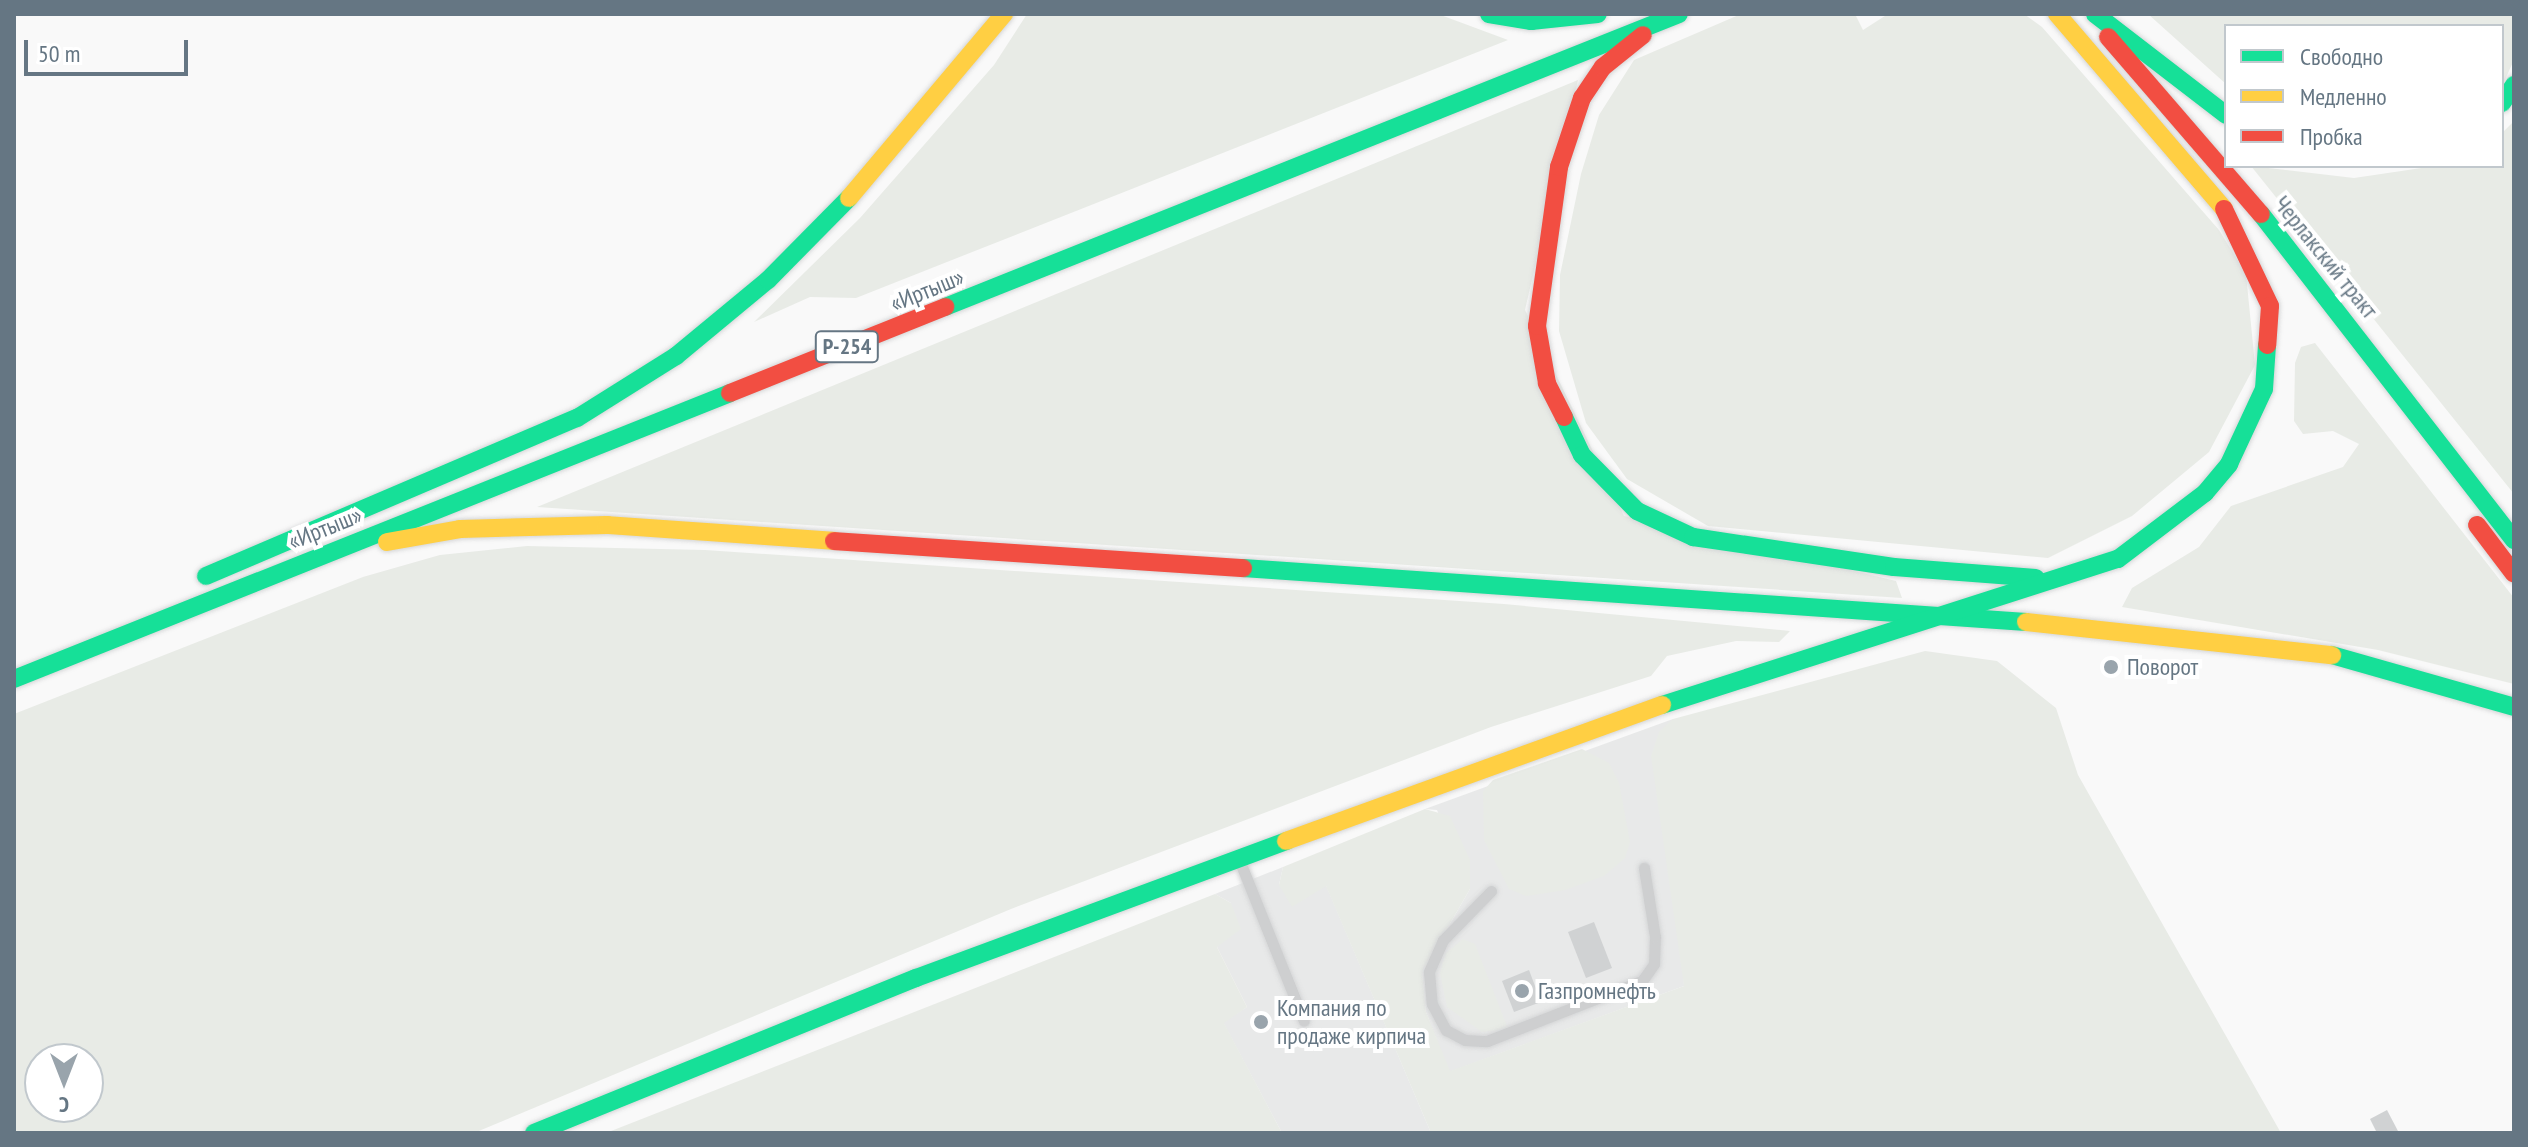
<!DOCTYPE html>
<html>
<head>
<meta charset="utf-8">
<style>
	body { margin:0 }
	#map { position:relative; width:2528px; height:1147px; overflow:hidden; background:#f9f9f9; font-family:"PT Sans Narrow",sans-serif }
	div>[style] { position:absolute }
	.built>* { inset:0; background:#e8e9e9 }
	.green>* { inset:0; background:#e8ebe6 }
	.building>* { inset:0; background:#d0d2d3 }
	.roads { filter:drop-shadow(0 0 2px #d5d6d7) drop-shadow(0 0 2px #d5d6d7) }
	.lane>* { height:11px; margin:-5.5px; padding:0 5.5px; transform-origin:5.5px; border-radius:5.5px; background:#cecfd0 }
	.fast>* { height:18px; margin:-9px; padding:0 9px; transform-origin:9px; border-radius:9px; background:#16e098 }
	.slow>* { height:18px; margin:-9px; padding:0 9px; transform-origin:9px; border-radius:9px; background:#ffcf43 }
	.jam>* { height:18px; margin:-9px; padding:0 9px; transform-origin:9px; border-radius:9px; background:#f24e42 }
	.dots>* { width:22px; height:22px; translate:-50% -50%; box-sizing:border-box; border:4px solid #fff; border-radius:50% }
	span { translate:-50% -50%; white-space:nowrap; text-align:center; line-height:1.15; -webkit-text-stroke:8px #fff; paint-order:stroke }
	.shield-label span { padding:2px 6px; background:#fff; border:2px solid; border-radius:6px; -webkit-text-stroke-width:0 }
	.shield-label { font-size:22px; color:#657683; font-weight:700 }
	.street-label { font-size:24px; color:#657683 }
	.poi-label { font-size:24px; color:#657683 }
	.left { translate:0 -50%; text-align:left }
	.frame { position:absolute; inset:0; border:16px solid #657683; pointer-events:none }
	.legend { position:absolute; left:2224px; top:24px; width:280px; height:144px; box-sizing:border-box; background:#fff; border:2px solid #c1c8cd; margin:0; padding:10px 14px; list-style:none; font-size:24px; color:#657683 }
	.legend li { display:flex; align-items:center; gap:16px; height:40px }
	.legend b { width:40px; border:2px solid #c1c8cd }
	.north { position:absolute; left:24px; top:1043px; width:80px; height:80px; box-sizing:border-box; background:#fff; border:2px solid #c1c8cd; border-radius:50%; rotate:180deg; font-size:22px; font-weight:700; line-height:32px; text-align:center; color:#657683 }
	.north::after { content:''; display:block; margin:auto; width:28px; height:36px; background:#99a4ac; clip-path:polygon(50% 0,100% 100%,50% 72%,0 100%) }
	.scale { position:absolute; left:24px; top:40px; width:164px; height:36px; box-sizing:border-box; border:4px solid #657683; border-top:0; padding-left:10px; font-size:24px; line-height:28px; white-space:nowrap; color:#657683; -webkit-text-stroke:6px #fff; paint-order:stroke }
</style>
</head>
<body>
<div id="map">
	<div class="built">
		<div style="clip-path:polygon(1673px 719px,1684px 986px,1449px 1072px,1426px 1012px,1422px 972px,1470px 889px,1437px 810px,1425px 809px)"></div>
		<div style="clip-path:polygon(1283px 867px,1279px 885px,1326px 885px,1431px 1133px,1282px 1133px,1223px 1022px,1247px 1007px,1217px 947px,1231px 903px,1215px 894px)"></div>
	</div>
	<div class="green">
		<div style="clip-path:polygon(1027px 14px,1438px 14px,1508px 40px,856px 298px,810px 297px,754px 322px,860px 218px,994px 65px)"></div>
		<div style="clip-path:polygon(1741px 14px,1855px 14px,1863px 30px,1888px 14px,2024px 14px,2042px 27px,2219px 230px,2246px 274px,2255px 365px,2209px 452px,2132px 516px,2048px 558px,1708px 526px,1627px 479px,1586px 423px,1559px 331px,1560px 275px,1581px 174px,1599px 115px,1634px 60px)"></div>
		<div style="clip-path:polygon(2148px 14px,2514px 14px,2514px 60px,2502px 86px,2502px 26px,2226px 26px,2226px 84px)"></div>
		<div style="clip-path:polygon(1578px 80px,1525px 310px,1624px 516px,1896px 581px,1902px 598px,537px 507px)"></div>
		<div style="clip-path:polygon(2514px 121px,2514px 494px,2251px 166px,2354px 178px,2435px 166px,2502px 166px,2502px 133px)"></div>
		<div style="clip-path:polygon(2315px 343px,2514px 598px,2514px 684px,2378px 650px,2122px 607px,2132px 588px,2199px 547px,2231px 506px,2343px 467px,2359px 444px,2333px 431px,2303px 434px,2294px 421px,2295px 363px,2301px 347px)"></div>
		<div style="clip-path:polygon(evenodd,527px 546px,705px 550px,1504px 604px,1790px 631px,1779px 642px,1736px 641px,1667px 656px,1651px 676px,1491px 727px,1011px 909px,474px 1133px,14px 1133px,14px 714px,363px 577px,440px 555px,527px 546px,40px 1059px,88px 1059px,88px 1107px,40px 1107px,40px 1059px)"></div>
		<div style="clip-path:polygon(1925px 651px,1997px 661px,2056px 708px,2078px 775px,2281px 1133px,1431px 1133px,1326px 886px,1292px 907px,1279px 885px,1283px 867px,1425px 809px,1450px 816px,1470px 860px,1470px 889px,1422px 972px,1426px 1012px,1450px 1071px,1684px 986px,1651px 756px,1659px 732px,1673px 719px)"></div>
		<div style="clip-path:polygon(1582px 749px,1609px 763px,1619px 783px,1630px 842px,1625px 858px,1604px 876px,1565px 890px,1526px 896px,1509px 889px,1484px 840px,1483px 791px,1493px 780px)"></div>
		<div style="clip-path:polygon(1215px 894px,1231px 903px,1241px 929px,1217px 947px,1247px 1007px,1224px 1023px,1282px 1133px,606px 1133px)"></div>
		<div style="clip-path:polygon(1463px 939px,1475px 944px,1508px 1029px,1482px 1032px,1447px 1007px,1440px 973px,1446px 953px)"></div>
	</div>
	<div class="building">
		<div style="clip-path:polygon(1594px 922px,1612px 968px,1586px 978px,1568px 932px)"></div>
		<div style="clip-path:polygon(1529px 970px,1541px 1002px,1514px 1012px,1502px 981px)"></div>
		<div style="clip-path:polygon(2387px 1110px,2399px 1133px,2377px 1133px,2370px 1119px)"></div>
	</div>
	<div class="roads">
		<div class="lane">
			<div style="left:1240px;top:862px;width:171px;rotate:68.1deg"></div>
			<div style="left:1491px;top:891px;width:69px;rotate:134.4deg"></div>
			<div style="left:1443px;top:940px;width:35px;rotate:114deg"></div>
			<div style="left:1429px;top:972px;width:32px;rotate:85deg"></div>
			<div style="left:1432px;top:1004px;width:30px;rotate:62deg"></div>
			<div style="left:1446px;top:1030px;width:21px;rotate:28deg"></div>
			<div style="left:1465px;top:1040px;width:22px;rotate:3deg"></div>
			<div style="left:1487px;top:1041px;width:166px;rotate:-21.2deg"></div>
			<div style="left:1642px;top:981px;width:21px;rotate:-55deg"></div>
			<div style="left:1654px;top:964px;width:27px;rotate:-88deg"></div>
			<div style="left:1655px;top:937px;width:70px;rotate:-99.1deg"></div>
		</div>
		<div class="fast">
			<div style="left:1489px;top:14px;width:43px;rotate:9.5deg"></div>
			<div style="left:1531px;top:21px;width:67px;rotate:-6deg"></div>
			<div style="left:2095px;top:14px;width:165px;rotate:37.6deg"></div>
			<div style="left:2502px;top:103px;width:22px;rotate:-56deg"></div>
			<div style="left:2261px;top:214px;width:413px;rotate:52.2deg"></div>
			<div style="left:945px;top:307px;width:790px;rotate:-21.76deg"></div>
			<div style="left:1564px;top:417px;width:42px;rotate:64.7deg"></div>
			<div style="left:1582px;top:455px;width:78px;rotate:45.5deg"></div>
			<div style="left:1637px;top:511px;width:62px;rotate:24.9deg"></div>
			<div style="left:1693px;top:537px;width:203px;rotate:8.5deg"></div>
			<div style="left:1894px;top:567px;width:142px;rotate:4.4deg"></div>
			<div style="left:1243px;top:568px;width:785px;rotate:3.95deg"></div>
			<div style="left:206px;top:576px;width:403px;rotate:-23.1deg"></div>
			<div style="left:577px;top:418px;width:117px;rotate:-32.1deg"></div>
			<div style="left:676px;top:356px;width:119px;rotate:-39.6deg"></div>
			<div style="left:768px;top:280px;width:115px;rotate:-45.4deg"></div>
			<div style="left:2332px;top:655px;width:189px;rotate:15.9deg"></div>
			<div style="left:14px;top:679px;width:771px;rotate:-21.77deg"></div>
			<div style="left:1662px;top:705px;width:479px;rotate:-17.8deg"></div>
			<div style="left:2118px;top:559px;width:109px;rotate:-37.2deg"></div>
			<div style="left:2205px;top:493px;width:38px;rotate:-50deg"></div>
			<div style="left:2229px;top:464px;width:83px;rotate:-65deg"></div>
			<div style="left:2264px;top:389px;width:44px;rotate:-86.1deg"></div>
			<div style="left:534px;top:1133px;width:412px;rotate:-22.1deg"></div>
			<div style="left:916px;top:978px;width:395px;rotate:-20.3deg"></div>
		</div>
		<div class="slow">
			<div style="left:2057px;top:14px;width:257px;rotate:49.4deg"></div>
			<div style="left:849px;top:198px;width:241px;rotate:-49.9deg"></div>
			<div style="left:387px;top:542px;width:74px;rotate:-10.1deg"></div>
			<div style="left:460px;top:529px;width:147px;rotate:-1.6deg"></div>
			<div style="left:607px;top:525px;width:228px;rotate:4deg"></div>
			<div style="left:2026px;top:622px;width:308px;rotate:6.2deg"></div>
			<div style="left:1286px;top:841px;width:400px;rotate:-19.9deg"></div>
		</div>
		<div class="jam">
			<div style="left:2108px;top:37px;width:234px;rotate:49.2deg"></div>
			<div style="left:2224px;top:209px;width:107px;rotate:64.6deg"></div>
			<div style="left:2270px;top:306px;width:39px;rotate:94deg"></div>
			<div style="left:730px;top:393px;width:232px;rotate:-21.8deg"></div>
			<div style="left:1564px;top:417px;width:38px;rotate:-117deg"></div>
			<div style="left:1547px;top:383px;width:58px;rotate:-100deg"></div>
			<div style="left:1537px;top:326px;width:161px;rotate:-82.1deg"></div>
			<div style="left:1559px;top:167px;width:73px;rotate:-71.6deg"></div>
			<div style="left:1582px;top:98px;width:37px;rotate:-56deg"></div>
			<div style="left:1603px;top:67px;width:51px;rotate:-38.7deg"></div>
			<div style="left:2477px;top:525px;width:61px;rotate:52.9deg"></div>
			<div style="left:834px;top:541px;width:410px;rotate:3.8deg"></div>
		</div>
	</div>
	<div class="dots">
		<div style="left:2111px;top:667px;background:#99a4ac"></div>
		<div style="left:1522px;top:991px;background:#99a4ac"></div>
		<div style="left:1261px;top:1022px;background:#99a4ac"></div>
	</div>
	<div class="shield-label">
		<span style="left:847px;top:347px">Р-254</span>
	</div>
	<div class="street-label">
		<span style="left:2326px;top:257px;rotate:51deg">Черлакский тракт</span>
		<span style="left:927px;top:290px;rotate:-22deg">«Иртыш»</span>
		<span style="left:325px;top:528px;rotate:-22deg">«Иртыш»</span>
	</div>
	<div class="poi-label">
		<span class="left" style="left:2127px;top:667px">Поворот</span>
		<span class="left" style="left:1538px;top:991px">Газпромнефть</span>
		<span class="left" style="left:1277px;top:1022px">Компания по<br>продаже кирпича</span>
	</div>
	<div class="frame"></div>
	<ul class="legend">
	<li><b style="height:10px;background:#16e098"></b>Свободно</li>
	<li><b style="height:10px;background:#ffcf43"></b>Медленно</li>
	<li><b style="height:10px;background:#f24e42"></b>Пробка</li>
	</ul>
	<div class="north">С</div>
	<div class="scale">50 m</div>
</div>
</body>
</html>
